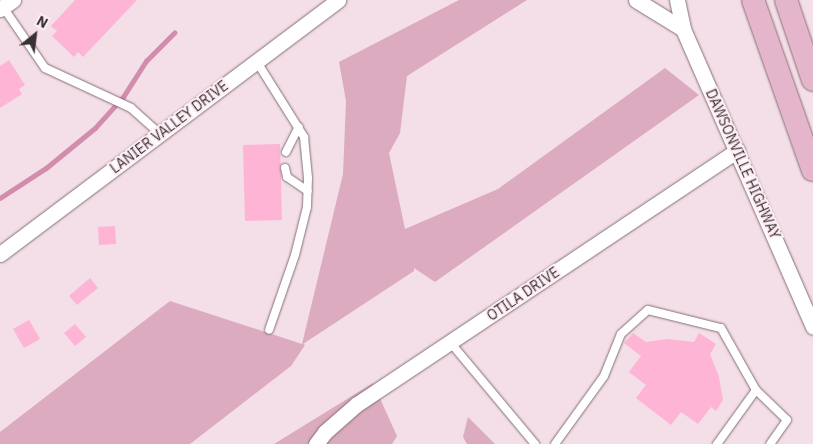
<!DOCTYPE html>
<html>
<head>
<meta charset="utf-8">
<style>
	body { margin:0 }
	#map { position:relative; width:813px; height:444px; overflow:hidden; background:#f4dee7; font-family:"IBM Plex Sans",sans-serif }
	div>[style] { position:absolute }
	.green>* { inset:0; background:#dcabc0 }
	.stream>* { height:4.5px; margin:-2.25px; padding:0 2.25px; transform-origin:2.25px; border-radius:2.25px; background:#d28cac }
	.building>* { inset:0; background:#fdb4d5 }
	.roads { filter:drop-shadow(0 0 1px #837078) drop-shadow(0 0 1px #837078) }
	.lane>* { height:8px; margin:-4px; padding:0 4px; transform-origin:4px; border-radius:4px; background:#fff }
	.street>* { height:15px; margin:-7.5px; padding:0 7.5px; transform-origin:7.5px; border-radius:7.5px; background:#fff }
	.primary>* { height:22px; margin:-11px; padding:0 11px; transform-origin:11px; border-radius:11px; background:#e5b5cb }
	span { translate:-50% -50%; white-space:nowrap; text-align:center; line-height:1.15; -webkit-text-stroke:4px #feedf4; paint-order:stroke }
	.street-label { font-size:14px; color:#393134 }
	.north { position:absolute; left:10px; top:10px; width:50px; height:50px; -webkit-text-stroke:4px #feedf4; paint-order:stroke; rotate:29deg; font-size:14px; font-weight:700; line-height:20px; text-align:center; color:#393134 }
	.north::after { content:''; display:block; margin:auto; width:18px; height:22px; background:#393134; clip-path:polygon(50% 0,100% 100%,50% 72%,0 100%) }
</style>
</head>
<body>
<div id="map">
	<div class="green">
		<div style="clip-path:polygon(459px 0,527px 0,407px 76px,400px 133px,389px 153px,405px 229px,498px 189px,665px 68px,699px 95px,435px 282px,414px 268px,414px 271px,303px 344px,305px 345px,291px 366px,190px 444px,0 444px,0 432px,170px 301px,302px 344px,343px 174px,346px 101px,339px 62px)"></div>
		<div style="clip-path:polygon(373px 383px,397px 436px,392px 444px,274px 444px)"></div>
		<div style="clip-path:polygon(468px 417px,495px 444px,467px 444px,463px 437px)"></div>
	</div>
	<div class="stream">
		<div style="left:0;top:198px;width:55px;rotate:-33.1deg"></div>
		<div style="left:46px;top:168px;width:63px;rotate:-39.2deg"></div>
		<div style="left:95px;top:128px;width:42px;rotate:-47.9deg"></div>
		<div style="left:123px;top:97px;width:43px;rotate:-57.4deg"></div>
		<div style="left:146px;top:61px;width:40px;rotate:-45deg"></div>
	</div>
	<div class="building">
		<div style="clip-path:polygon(75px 0,137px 0,83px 57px,78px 52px,74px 57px,52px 36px,57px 31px,51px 26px)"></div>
		<div style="clip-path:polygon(9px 60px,25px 85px,19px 89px,22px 94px,0 108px,0 66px)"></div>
		<div style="clip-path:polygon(280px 144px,282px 220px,245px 221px,243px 145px)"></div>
		<div style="clip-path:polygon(115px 226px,116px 244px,99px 245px,98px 227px)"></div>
		<div style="clip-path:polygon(90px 278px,98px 288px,77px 305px,69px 296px)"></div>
		<div style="clip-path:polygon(29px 320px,40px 339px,24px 348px,13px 329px)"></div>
		<div style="clip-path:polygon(75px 324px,86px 337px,75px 346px,64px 333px)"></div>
		<div style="clip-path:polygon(633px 333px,646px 342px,668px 339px,694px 342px,699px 333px,716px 344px,710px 354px,719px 377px,723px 400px,716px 411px,711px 407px,698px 424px,681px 412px,671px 425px,636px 398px,646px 385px,629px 372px,641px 356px,624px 343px)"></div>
	</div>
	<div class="roads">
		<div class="lane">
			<div style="left:3px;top:7px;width:74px;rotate:55.5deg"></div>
			<div style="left:45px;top:68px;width:95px;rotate:24.9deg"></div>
			<div style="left:131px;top:108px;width:39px;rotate:42deg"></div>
			<div style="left:257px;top:62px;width:89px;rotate:57.9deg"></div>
			<div style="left:304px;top:137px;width:41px;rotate:84.4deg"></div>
			<div style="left:308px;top:178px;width:29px;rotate:92deg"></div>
			<div style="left:307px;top:207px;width:49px;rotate:104deg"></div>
			<div style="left:295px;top:255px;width:79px;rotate:109.1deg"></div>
			<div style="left:286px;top:152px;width:28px;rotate:-63deg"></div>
			<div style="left:285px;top:168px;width:9px;rotate:77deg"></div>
			<div style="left:287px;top:177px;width:25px;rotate:34deg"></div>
			<div style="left:450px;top:342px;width:133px;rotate:50.2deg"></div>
			<div style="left:756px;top:390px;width:43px;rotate:44.1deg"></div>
			<div style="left:787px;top:420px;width:29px;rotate:125deg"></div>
			<div style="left:555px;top:444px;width:84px;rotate:-54.2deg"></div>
			<div style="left:604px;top:376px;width:45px;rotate:-68deg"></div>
			<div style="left:621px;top:334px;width:36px;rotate:-42deg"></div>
			<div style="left:648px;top:310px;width:75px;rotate:13.9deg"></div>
			<div style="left:721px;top:328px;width:71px;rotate:60.6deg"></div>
			<div style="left:756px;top:390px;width:67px;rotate:125.8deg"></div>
		</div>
		<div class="street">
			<div style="left:636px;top:0;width:55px;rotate:31.7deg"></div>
			<div style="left:677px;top:0;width:30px;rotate:78deg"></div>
			<div style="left:683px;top:29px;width:325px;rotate:66.4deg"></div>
			<div style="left:0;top:9px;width:16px;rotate:-35deg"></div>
			<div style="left:0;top:254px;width:423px;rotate:-36.9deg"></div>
			<div style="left:316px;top:444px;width:15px;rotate:-53deg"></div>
			<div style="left:325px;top:432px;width:43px;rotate:-41.2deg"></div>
			<div style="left:357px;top:404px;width:457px;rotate:-33.7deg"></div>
		</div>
		<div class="primary">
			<div style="left:753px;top:0;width:180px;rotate:70.6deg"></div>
			<div style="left:786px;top:0;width:84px;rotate:71.4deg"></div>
		</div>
	</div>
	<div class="street-label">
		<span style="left:169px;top:127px;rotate:-37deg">LANIER VALLEY DRIVE</span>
		<span style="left:743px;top:164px;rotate:66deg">DAWSONVILLE HIGHWAY</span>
		<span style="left:523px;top:294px;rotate:-34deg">OTILA DRIVE</span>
	</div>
	<div class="north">N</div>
</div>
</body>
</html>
